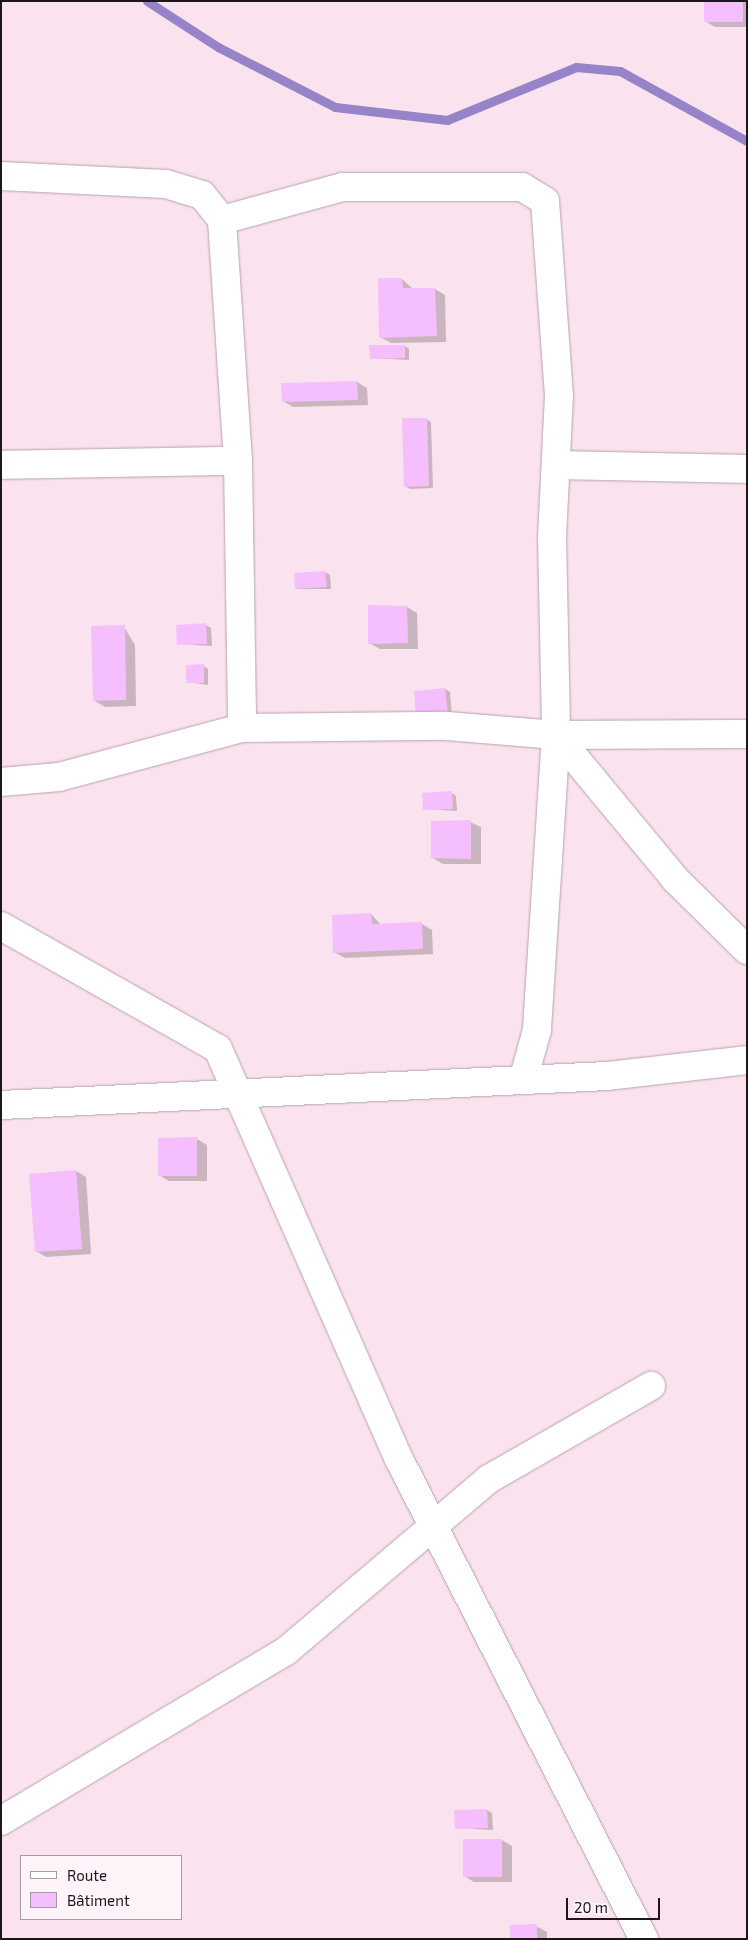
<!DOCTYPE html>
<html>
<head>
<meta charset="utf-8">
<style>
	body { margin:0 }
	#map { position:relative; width:748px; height:1940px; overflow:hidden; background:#fae3ee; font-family:"Exo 2",sans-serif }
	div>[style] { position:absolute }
	.shadow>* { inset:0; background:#0003 }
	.stream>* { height:9px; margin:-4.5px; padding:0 4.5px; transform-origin:4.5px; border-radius:4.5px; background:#9783c8 }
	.building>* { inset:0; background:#f5bfff }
	.roads { filter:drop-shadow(0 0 1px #b8a2ad) drop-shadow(0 0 1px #b8a2ad) }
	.minor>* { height:28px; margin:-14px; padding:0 14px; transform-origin:14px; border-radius:14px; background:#fff }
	span { translate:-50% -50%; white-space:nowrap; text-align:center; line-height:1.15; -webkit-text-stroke:5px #fef4f9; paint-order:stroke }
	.frame { position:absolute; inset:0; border:2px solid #1e161a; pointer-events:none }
	.legend { position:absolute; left:20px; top:1855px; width:162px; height:65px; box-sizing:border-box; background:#fef4f9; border:1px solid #a49ba0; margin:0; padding:6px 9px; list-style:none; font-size:15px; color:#1e161a }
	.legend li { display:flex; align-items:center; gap:10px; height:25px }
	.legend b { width:25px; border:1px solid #a49ba0 }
	.scale { position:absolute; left:566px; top:1898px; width:94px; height:22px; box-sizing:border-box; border:2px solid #1e161a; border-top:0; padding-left:6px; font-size:15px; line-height:18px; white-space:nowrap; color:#1e161a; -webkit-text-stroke:4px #fef4f9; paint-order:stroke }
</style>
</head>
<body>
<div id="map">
	<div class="shadow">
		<div style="clip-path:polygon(705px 1px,747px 1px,747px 27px,715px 27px,705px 21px)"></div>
		<div style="clip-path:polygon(402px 279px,413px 289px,435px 289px,445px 295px,446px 342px,391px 343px,380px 337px,379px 280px)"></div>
		<div style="clip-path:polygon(405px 346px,409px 349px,409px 360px,371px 358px)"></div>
		<div style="clip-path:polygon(357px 382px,367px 388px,368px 405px,293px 407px,283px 401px)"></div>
		<div style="clip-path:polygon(426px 419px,431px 422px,433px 488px,410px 489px,405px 486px)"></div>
		<div style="clip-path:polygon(325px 572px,330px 575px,331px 589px,296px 589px)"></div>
		<div style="clip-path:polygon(407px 607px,417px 613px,418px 649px,380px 649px,369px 643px)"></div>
		<div style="clip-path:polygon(206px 625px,211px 628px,212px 646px,178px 644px,177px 626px)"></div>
		<div style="clip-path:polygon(124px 627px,135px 645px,136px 706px,105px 707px,95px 701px)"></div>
		<div style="clip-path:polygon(204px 666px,208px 669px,208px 685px,187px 682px)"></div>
		<div style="clip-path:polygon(445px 689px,450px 692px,452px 717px,416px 692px)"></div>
		<div style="clip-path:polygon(452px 793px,456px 796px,457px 811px,424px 809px)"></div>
		<div style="clip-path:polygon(470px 822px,481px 827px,481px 864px,443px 864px,433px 858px)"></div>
		<div style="clip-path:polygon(371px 914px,381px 925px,422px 924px,432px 930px,433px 954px,345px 958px,334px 952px)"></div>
		<div style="clip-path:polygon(197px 1139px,207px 1145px,207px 1181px,169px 1181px,159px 1175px)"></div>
		<div style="clip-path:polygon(76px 1171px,86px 1177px,91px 1254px,46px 1257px,36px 1251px)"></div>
		<div style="clip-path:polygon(487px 1810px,492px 1813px,493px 1830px,456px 1828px,455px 1811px)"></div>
		<div style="clip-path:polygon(502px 1840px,512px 1846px,512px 1882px,474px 1882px,464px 1876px)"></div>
		<div style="clip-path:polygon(536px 1926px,547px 1932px,547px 1939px,512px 1939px)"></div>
	</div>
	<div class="stream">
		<div style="left:147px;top:1px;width:85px;rotate:32.9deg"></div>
		<div style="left:218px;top:47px;width:131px;rotate:27.1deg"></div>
		<div style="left:335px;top:107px;width:113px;rotate:6.6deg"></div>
		<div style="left:447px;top:120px;width:139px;rotate:-22.3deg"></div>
		<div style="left:576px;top:67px;width:44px;rotate:5.2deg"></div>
		<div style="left:620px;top:71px;width:145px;rotate:28.9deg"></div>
	</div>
	<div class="building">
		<div style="clip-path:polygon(704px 1px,743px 1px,743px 22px,704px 22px)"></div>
		<div style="clip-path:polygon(378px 278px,402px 278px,403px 288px,435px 288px,437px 336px,379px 338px)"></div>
		<div style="clip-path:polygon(369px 345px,405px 345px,405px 358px,370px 359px)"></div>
		<div style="clip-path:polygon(357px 381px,358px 400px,282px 402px,281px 383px)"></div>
		<div style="clip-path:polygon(402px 418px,427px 418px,429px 486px,404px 487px)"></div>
		<div style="clip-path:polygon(325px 571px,327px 587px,295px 589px,294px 573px)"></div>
		<div style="clip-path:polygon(368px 605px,407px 606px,408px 643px,368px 644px)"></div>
		<div style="clip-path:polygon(206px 623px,207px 644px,177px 645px,176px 625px)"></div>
		<div style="clip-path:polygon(125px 625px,126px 700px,93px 701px,91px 626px)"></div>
		<div style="clip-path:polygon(204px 664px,204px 683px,186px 683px,186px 665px)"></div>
		<div style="clip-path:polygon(445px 688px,448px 715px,416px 718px,414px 691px)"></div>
		<div style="clip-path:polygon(452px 791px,453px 809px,423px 810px,422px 793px)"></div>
		<div style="clip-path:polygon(471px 820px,471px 859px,431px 858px,431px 821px)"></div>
		<div style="clip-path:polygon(371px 913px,372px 924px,422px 922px,423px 949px,333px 953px,332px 915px)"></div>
		<div style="clip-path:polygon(197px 1137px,197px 1176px,158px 1176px,158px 1138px)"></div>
		<div style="clip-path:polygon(76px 1170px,82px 1249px,35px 1252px,29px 1174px)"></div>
		<div style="clip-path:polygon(487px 1809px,488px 1828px,455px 1829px,454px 1810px)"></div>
		<div style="clip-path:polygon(463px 1839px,502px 1839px,502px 1877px,463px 1877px)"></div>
		<div style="clip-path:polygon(537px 1924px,537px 1939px,510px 1939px,510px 1925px)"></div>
	</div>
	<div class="roads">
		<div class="minor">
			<div style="left:1px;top:176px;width:165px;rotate:2.8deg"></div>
			<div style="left:166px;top:184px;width:38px;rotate:17deg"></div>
			<div style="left:202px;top:195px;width:32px;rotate:51deg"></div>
			<div style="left:222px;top:220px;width:242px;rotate:86.2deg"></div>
			<div style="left:238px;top:461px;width:267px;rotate:89.1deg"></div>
			<div style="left:222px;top:220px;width:125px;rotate:-15.3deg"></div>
			<div style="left:343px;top:187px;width:179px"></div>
			<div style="left:522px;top:187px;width:27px;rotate:31deg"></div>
			<div style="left:545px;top:201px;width:195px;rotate:85.9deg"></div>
			<div style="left:559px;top:395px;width:141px;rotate:92.8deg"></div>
			<div style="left:552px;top:536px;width:199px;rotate:88.8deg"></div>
			<div style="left:556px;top:735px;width:296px;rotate:93.7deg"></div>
			<div style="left:537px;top:1030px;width:49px;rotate:105.5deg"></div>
			<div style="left:1px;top:465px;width:237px;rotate:-1deg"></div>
			<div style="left:559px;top:465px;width:188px;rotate:1.2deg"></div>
			<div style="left:556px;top:735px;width:187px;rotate:50.4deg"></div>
			<div style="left:675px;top:879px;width:101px;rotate:44.6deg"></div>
			<div style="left:1px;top:782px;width:58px;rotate:-4.9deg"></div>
			<div style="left:59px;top:777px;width:189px;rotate:-15deg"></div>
			<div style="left:242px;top:728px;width:205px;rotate:-0.6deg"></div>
			<div style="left:447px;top:726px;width:109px;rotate:4.7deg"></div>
			<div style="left:556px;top:735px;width:191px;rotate:-0.3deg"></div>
			<div style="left:1px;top:926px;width:249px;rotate:29.5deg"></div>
			<div style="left:218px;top:1049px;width:450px;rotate:66.2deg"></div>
			<div style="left:400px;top:1461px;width:537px;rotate:62.96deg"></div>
			<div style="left:1px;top:1105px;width:607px;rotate:-2.74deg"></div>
			<div style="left:607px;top:1076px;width:141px;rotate:-6.5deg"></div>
			<div style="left:1px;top:1821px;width:332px;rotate:-30.8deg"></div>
			<div style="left:286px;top:1651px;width:266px;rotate:-40.3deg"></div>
			<div style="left:489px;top:1479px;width:187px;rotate:-29.9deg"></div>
		</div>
	</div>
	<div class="frame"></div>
	<ul class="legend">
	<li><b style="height:6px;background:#fff"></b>Route</li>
	<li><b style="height:14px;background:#f5bfff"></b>Bâtiment</li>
	</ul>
	<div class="scale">20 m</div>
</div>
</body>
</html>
